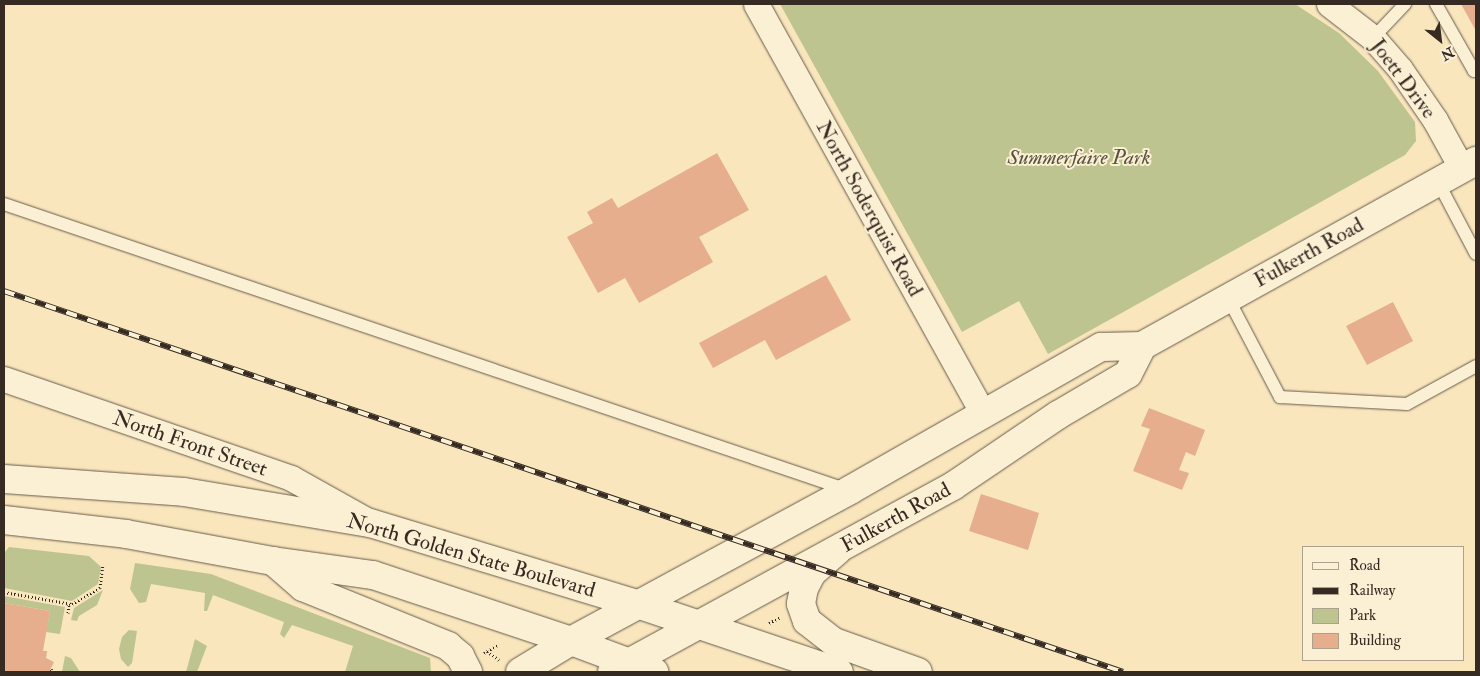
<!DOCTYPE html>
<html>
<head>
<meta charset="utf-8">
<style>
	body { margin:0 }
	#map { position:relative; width:1480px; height:676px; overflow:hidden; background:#f9e6bd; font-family:"IM FELL Double Pica",serif }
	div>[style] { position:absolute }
	.green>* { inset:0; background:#bec490 }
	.building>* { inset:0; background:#e6ae8d }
	.path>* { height:3px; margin-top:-1.5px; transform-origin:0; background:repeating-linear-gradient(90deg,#362b23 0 1px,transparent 0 3.5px) }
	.roads { filter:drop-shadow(0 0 1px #675a4a) drop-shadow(0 0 1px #675a4a) }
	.service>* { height:12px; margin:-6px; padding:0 6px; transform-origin:6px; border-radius:6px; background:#fbefd4 }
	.minor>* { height:25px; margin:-12.5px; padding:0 12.5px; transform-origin:12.5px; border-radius:12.5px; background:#fbefd4 }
	.tertiary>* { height:28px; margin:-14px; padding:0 14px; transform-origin:14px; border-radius:14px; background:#fbefd4 }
	.secondary>* { height:28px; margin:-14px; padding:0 14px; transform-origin:14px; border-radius:14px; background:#fbefd4 }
	.rail>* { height:5.5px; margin-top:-2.75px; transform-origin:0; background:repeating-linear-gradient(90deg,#fbefd4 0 11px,#362b23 0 22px); box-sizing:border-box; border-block:1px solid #362b23 }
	span { translate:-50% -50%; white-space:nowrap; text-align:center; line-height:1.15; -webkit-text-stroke:4px #fbefd4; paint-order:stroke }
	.street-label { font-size:21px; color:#362b23 }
	.park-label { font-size:21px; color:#58513e; font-style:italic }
	.frame { position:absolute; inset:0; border:5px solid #362b23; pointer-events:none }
	.legend { position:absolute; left:1302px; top:546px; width:162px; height:115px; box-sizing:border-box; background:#fbefd4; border:1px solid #aca18d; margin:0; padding:6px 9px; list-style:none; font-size:15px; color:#362b23 }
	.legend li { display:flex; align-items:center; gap:10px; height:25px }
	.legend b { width:25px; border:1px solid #aca18d }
	.north { position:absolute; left:1415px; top:15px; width:50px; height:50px; -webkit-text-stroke:4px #fbefd4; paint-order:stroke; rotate:151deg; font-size:14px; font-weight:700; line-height:20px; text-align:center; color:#362b23 }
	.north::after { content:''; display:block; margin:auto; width:18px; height:22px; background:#362b23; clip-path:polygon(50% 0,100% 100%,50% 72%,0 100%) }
</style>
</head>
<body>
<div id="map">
	<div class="green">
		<div style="clip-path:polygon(780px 4px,1295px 4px,1339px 33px,1378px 71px,1415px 122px,1416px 141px,1405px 155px,1048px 354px,1019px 301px,962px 332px)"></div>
		<div style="clip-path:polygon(9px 547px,89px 556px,101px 567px,98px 584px,72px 601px,4px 588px,4px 553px)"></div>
		<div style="clip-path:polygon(135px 563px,211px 574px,430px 658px,431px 672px,345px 672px,353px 646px,292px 625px,284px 638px,280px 634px,284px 622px,213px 595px,207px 611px,204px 611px,205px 593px,151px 584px,146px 602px,139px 603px,130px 589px)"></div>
		<div style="clip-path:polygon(103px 590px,97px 605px,79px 616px,77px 621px,71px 620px,74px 608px)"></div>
		<div style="clip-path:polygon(4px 596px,65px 607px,60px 634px,46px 632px,50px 611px,4px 603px)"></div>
		<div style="clip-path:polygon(129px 630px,137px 631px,132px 663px,128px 667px,121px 659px,119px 649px,122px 637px)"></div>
		<div style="clip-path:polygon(195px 639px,207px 646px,197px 672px,186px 672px)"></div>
		<div style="clip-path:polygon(65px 656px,71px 658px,80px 672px,62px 672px)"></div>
	</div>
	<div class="building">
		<div style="clip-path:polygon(1461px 4px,1476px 4px,1476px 31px)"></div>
		<div style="clip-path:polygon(717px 153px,749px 210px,699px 237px,713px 262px,639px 303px,625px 278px,598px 293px,567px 237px,593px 223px,587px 212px,612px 198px,618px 208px)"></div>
		<div style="clip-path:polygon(826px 275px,851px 320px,776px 360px,765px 340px,713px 368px,699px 343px)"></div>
		<div style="clip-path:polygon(1393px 302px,1413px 341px,1367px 365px,1346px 326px)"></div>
		<div style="clip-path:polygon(1149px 408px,1205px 430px,1195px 456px,1186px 452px,1179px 470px,1189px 473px,1182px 490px,1133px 471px,1150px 429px,1141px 426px)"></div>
		<div style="clip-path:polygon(981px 494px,1039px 513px,1028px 550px,969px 531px)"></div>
		<div style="clip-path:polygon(4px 603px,50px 611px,43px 651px,47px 651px,46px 658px,54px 662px,49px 672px,4px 672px)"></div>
	</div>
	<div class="path">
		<div style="left:4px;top:592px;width:69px;rotate:10deg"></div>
		<div style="left:72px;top:604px;width:32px;rotate:-30deg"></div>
		<div style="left:100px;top:588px;width:23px;rotate:-83deg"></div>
		<div style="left:68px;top:613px;width:10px;rotate:-84deg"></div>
		<div style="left:769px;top:623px;width:13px;rotate:-27deg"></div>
		<div style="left:487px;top:651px;width:15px;rotate:37deg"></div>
		<div style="left:484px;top:653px;width:16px;rotate:-30deg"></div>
		<div style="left:51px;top:669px;width:4px;rotate:56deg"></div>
	</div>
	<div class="roads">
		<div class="service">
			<div style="left:1436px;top:4px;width:77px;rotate:60.4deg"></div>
			<div style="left:1474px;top:71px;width:2px;rotate:-27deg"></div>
			<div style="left:1373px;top:38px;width:47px;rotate:-46.7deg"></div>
			<div style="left:1438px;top:182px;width:81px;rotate:62.2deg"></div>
			<div style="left:4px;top:204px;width:891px;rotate:18.72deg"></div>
			<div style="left:1228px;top:298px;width:112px;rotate:62.3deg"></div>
			<div style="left:1280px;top:397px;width:127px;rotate:3.2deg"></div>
			<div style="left:1407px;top:404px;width:79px;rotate:-28.8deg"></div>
		</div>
		<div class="minor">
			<div style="left:756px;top:4px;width:469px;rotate:61deg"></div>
			<div style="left:1329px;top:4px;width:56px;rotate:37.7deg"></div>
			<div style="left:1373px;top:38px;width:41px;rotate:48.9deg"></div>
			<div style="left:1400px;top:69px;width:62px;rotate:55.5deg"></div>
			<div style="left:1435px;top:120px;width:56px;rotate:61.1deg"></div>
			<div style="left:4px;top:379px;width:304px;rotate:19deg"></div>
			<div style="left:291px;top:478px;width:86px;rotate:29.2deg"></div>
		</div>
		<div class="tertiary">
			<div style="left:520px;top:672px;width:60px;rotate:-31.3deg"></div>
			<div style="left:571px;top:641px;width:317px;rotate:-28.4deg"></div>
			<div style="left:850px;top:490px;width:289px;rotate:-29.7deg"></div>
			<div style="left:1101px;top:347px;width:41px;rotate:-1.4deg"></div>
			<div style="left:1142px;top:346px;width:382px;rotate:-29deg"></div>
			<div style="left:612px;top:672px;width:388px;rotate:-28.6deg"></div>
			<div style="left:953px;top:486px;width:127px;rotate:-34.1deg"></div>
			<div style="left:1058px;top:415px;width:81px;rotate:-30.4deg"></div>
			<div style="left:1128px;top:374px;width:31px;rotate:-63deg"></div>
		</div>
		<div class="secondary">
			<div style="left:4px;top:479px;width:180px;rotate:4.1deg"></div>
			<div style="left:184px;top:492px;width:189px;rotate:9.5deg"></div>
			<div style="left:370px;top:523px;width:279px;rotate:16.9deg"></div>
			<div style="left:637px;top:604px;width:213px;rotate:18.6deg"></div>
			<div style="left:4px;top:520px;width:123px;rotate:6.5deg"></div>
			<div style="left:126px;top:534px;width:149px;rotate:10.4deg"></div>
			<div style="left:273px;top:561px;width:101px;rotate:8deg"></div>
			<div style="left:373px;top:575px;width:209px;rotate:18.4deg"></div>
			<div style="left:571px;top:641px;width:89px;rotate:20.5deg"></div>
			<div style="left:837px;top:551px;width:33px;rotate:139deg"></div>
			<div style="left:812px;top:573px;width:17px;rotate:118deg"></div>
			<div style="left:804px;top:588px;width:16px;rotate:101deg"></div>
			<div style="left:801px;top:604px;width:18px;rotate:71deg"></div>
			<div style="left:807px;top:621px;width:34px;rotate:38deg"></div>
			<div style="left:834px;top:642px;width:89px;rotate:19.7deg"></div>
			<div style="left:273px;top:561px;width:40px;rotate:41deg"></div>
			<div style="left:303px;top:587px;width:157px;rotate:22.1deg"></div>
			<div style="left:448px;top:646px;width:16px;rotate:40deg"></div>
			<div style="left:460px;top:656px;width:18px;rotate:63deg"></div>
		</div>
	</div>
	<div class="rail">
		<div style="left:4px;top:291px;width:1182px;rotate:18.8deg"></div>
	</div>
	<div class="street-label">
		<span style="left:1403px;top:79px;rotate:53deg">Joett Drive</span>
		<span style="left:869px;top:209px;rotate:61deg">North Soderquist Road</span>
		<span style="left:1309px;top:253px;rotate:-29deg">Fulkerth Road</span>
		<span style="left:190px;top:444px;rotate:19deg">North Front Street</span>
		<span style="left:896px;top:518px;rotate:-29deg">Fulkerth Road</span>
		<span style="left:471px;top:556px;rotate:16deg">North Golden State Boulevard</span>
	</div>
	<div class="park-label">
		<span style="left:1079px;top:158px">Summerfaire Park</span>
	</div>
	<div class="frame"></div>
	<ul class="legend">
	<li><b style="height:6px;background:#fbefd4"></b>Road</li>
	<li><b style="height:6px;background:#362b23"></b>Railway</li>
	<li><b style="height:14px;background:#bec490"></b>Park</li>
	<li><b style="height:14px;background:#e6ae8d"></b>Building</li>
	</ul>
	<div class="north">N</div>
</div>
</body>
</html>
